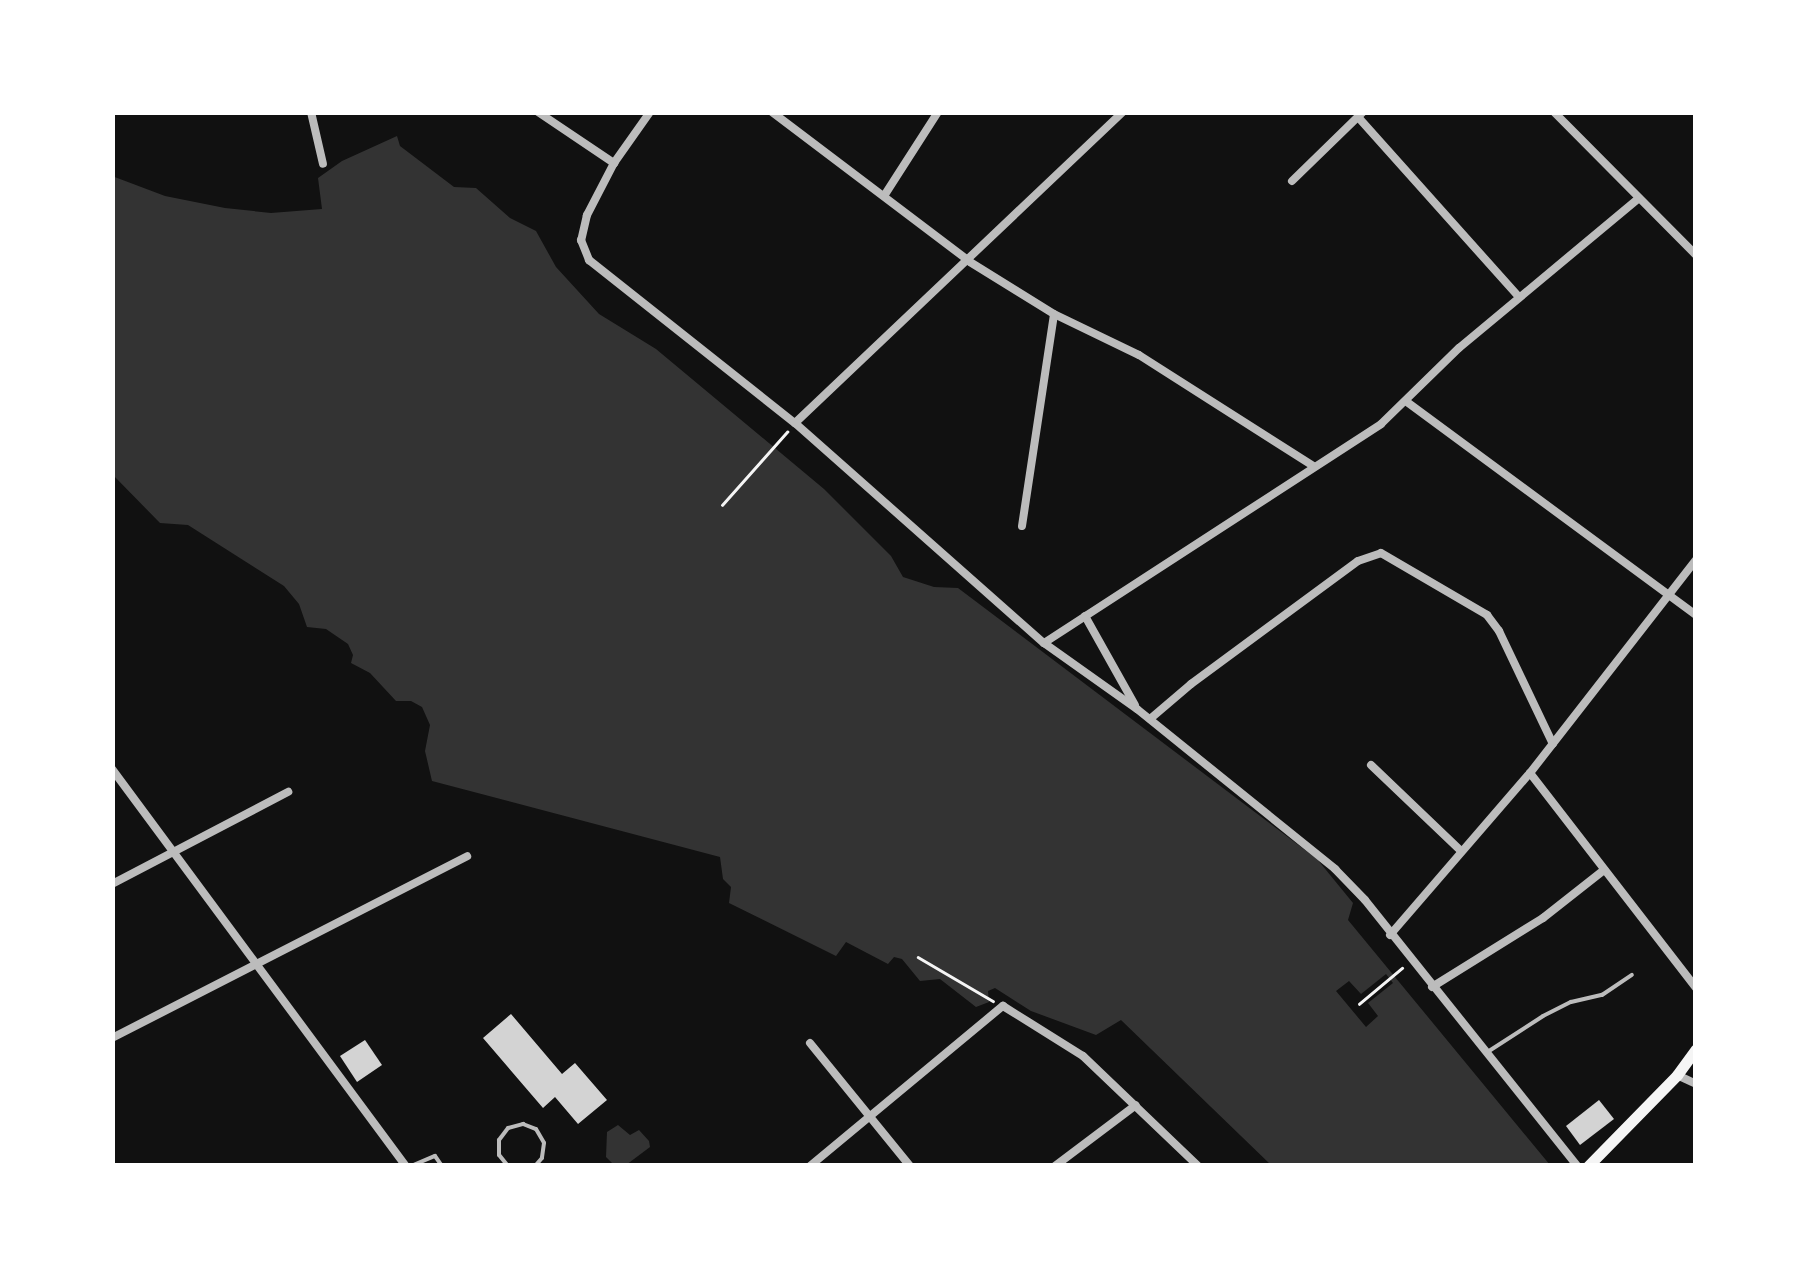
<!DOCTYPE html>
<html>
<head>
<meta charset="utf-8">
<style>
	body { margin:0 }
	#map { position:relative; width:1808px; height:1278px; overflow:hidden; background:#111; font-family:"Noto Sans",sans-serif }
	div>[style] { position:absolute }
	.water>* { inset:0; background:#333 }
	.pier>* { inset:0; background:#111 }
	.building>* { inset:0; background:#d3d3d3 }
	.path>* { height:2.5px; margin:-1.25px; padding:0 1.25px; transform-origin:1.25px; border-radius:1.25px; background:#f5f5f5 }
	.service>* { height:4px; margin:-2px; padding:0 2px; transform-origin:2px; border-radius:2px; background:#bcbcbc }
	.minor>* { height:8px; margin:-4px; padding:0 4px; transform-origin:4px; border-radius:4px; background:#bcbcbc }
	.primary>* { height:11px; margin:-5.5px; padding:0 5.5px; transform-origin:5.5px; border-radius:5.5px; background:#f5f5f5 }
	span { translate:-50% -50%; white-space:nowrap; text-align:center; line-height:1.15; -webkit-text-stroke:10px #fff; paint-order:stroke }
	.frame { position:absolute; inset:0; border:115px solid #fff; pointer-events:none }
</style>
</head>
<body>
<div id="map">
	<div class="water">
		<div style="clip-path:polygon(397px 136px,400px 146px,454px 187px,476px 188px,510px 218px,536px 231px,556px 267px,599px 314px,656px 349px,824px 489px,891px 556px,903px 577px,934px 587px,958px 588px,1317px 859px,1353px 903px,1348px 920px,1550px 1165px,1271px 1165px,1121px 1020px,1096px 1035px,1031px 1011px,995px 988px,988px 991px,989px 1002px,976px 1007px,940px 979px,920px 981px,902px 959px,894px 957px,888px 964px,846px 942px,836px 956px,729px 903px,731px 887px,723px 879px,720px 857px,432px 781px,425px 751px,430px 725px,422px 707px,411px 701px,396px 701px,370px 673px,351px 663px,353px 655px,348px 644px,326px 629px,307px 627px,299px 604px,284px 586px,188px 525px,160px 523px,113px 475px,112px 176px,165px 196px,225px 208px,271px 213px,322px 209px,318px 178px,342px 161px)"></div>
		<div style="clip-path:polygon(618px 1125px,630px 1135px,639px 1130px,649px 1141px,650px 1147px,626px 1165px,614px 1165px,606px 1157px,607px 1132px)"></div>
	</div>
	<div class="pier">
		<div style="clip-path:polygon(1386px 974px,1393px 983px,1368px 1003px,1378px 1016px,1366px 1027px,1336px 991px,1349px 981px,1361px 994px)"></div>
	</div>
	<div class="building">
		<div style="clip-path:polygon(511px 1014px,562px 1074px,575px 1063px,607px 1100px,578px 1124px,555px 1097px,543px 1108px,483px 1038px)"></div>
		<div style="clip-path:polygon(365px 1040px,382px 1065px,357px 1082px,340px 1056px)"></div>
		<div style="clip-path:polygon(1599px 1100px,1614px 1119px,1580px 1145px,1566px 1126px)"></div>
	</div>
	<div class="path">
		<div style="left:722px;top:505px;width:98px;rotate:-48.3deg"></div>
		<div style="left:918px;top:957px;width:87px;rotate:30.4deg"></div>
		<div style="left:1359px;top:1004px;width:56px;rotate:-39.9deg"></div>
	</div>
	<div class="service">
		<div style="left:1489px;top:1051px;width:64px;rotate:-32.9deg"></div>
		<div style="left:1543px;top:1016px;width:31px;rotate:-27deg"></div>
		<div style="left:1571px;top:1002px;width:32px;rotate:-13deg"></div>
		<div style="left:1602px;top:995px;width:36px;rotate:-34deg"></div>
		<div style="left:411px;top:1166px;width:26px;rotate:-23deg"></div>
		<div style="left:435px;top:1156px;width:12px;rotate:55deg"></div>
		<div style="left:508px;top:1166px;width:14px;rotate:-129deg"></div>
		<div style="left:499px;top:1155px;width:15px;rotate:-90deg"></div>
		<div style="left:499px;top:1140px;width:15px;rotate:-53deg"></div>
		<div style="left:508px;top:1128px;width:16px;rotate:-15deg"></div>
		<div style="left:523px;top:1124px;width:14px;rotate:21deg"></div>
		<div style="left:536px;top:1129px;width:16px;rotate:60deg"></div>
		<div style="left:544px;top:1143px;width:15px;rotate:98deg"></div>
		<div style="left:542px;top:1158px;width:11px;rotate:131deg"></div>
	</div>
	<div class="minor">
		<div style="left:311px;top:112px;width:53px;rotate:77deg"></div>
		<div style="left:538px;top:112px;width:92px;rotate:33.9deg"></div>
		<div style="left:650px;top:112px;width:62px;rotate:125.2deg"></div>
		<div style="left:614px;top:163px;width:59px;rotate:117.4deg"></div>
		<div style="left:587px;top:215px;width:26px;rotate:103deg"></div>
		<div style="left:581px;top:240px;width:22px;rotate:68deg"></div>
		<div style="left:589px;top:260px;width:263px;rotate:38.4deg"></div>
		<div style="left:795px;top:423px;width:332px;rotate:41.5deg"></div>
		<div style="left:1044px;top:643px;width:114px;rotate:35.4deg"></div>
		<div style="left:1137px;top:709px;width:255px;rotate:38.9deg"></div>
		<div style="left:1335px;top:869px;width:43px;rotate:45.9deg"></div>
		<div style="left:1365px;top:900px;width:340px;rotate:51.4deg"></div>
		<div style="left:772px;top:112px;width:248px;rotate:37.1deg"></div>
		<div style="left:970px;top:262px;width:99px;rotate:31.8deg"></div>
		<div style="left:1054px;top:314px;width:94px;rotate:25.8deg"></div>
		<div style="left:1139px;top:355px;width:206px;rotate:32.5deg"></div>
		<div style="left:1554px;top:112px;width:202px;rotate:45.2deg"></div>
		<div style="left:1358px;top:117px;width:240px;rotate:48.2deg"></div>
		<div style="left:1292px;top:181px;width:99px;rotate:-44.2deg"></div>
		<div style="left:884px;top:196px;width:100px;rotate:-57.3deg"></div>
		<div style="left:1407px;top:402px;width:359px;rotate:36.4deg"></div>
		<div style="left:795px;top:423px;width:452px;rotate:-43.5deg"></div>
		<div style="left:1022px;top:526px;width:214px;rotate:-81.4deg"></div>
		<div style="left:1085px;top:616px;width:102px;rotate:60.7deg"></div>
		<div style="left:1044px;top:643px;width:402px;rotate:-33deg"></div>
		<div style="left:1381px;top:424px;width:109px;rotate:-44.3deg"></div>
		<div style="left:1459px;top:348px;width:233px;rotate:-39.8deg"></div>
		<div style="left:1150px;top:719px;width:54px;rotate:-40.5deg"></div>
		<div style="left:1191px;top:684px;width:207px;rotate:-36.4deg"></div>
		<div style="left:1358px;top:561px;width:24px;rotate:-19deg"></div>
		<div style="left:1381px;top:553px;width:123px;rotate:30.3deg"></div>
		<div style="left:1487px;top:615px;width:20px;rotate:53deg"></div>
		<div style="left:1499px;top:631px;width:125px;rotate:64.5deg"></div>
		<div style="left:1371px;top:765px;width:124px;rotate:43.7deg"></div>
		<div style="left:112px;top:769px;width:494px;rotate:53.5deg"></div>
		<div style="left:1530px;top:773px;width:272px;rotate:52.3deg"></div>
		<div style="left:112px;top:884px;width:199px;rotate:-27.6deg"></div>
		<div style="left:1390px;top:935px;width:214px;rotate:-49.2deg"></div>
		<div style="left:1530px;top:773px;width:270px;rotate:-52.1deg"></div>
		<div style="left:1432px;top:987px;width:131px;rotate:-31.9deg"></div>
		<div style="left:1543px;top:918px;width:78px;rotate:-38.2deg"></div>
		<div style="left:112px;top:1038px;width:399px;rotate:-27.1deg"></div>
		<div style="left:810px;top:1043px;width:159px;rotate:50.9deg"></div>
		<div style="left:1677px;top:1075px;width:21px;rotate:25deg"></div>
		<div style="left:810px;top:1166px;width:251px;rotate:-39.7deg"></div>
		<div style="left:1003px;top:1006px;width:94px;rotate:32deg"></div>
		<div style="left:1083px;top:1056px;width:159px;rotate:43.7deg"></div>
		<div style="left:1055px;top:1166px;width:101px;rotate:-37deg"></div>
	</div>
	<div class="primary">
		<div style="left:1588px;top:1166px;width:127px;rotate:-45.6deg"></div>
		<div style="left:1677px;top:1075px;width:32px;rotate:-54deg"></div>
	</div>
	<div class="frame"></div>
</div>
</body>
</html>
